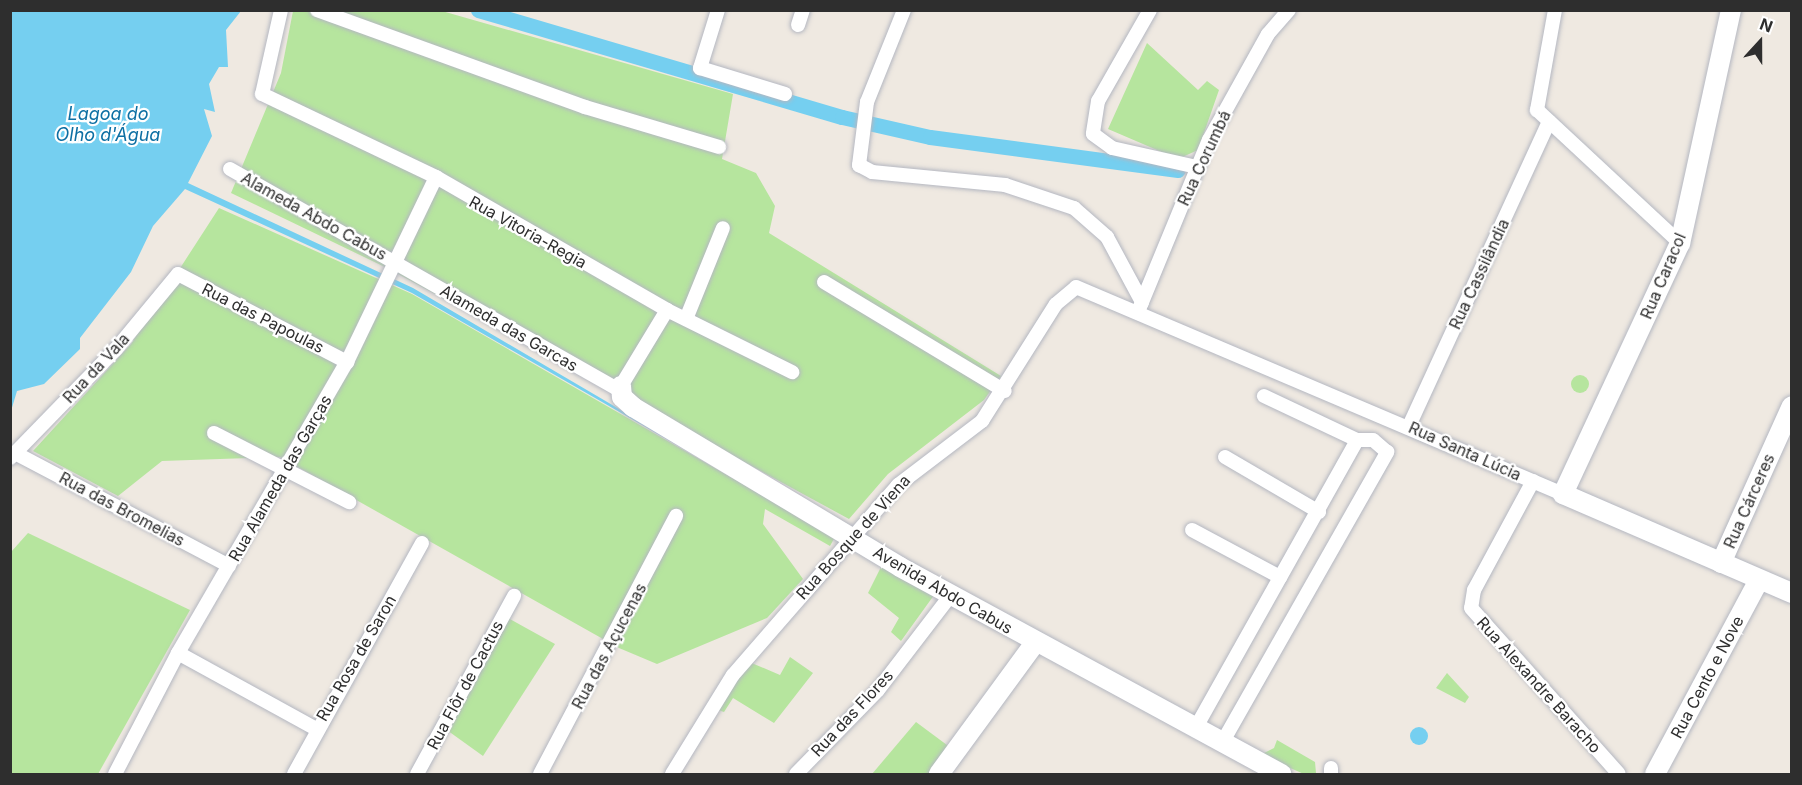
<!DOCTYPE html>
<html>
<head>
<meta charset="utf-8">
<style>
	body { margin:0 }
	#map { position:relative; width:1802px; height:785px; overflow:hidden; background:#efe9e1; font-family:Inter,sans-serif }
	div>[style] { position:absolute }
	.green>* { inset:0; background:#b6e59e }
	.round { border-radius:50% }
	.water>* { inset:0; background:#75cff0 }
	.canal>* { height:15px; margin:-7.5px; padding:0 7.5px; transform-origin:7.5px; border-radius:7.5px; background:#75cff0 }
	.roads { filter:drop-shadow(0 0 2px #b4b7c1) drop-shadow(0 0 2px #b4b7c1) }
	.street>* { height:14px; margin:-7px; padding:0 7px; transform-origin:7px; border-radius:7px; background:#fff }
	.secondary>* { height:20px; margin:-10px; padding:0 10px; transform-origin:10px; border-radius:10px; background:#fff }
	span { translate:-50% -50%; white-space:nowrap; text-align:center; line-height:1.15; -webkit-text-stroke:4.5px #fff; paint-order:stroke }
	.street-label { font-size:16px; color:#2e2e2e }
	.water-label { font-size:18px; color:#0d6fa3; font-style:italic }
	.frame { position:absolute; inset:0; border:12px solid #2e2e2e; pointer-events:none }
	.north { position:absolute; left:1730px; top:12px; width:60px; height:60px; -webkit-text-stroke:4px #fff; paint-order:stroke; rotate:21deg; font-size:16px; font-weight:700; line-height:24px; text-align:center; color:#2e2e2e }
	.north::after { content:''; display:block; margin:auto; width:21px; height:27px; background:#2e2e2e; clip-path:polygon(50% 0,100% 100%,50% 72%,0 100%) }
</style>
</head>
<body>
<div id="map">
	<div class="green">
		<div style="clip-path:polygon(293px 11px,442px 11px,733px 94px,722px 159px,756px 173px,775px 206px,769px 233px,1001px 376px,984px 400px,888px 474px,849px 519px,387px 268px,231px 193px,281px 73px)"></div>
		<div style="clip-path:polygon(1147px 43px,1198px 90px,1207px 81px,1219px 90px,1198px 150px,1178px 159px,1108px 129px)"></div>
		<div style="clip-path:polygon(219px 208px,412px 294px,835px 537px,830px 546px,765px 509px,763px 524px,803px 579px,767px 618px,657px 664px,619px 648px,280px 457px,162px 461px,118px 496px,33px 451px,131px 344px)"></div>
		<div class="round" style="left:1571px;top:375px;width:18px;height:18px"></div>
		<div style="clip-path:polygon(28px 533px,190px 610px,98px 774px,11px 774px,11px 552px)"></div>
		<div style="clip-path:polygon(884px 561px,937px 591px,901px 641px,891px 632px,899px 618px,868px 593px)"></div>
		<div style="clip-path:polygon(506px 617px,555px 644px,483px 756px,444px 728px)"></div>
		<div style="clip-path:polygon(790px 657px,813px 673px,774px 723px,733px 698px,724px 712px,712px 708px,747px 661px,780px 675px)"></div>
		<div style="clip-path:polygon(1447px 673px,1469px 697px,1465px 703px,1436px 688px)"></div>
		<div style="clip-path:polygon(916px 722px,951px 748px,933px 774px,872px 774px)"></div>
		<div style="clip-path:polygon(1277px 740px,1315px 762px,1316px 773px,1304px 774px,1260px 755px,1274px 748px)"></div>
	</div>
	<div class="water">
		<div style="clip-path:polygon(11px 11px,241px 11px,226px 30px,228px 67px,219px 67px,209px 84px,215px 112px,204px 109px,212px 136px,188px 183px,413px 288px,832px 534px,412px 293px,185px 189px,153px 226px,131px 272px,80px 338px,80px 349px,44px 384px,17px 391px,11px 411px)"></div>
		<div class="round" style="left:1410px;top:727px;width:18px;height:18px"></div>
	</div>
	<div class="canal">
		<div style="left:478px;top:10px;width:379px;rotate:16.4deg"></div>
		<div style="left:842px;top:117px;width:90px;rotate:12.8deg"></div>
		<div style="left:930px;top:137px;width:250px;rotate:7.6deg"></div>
	</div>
	<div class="roads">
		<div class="street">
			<div style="left:281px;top:10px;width:86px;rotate:102.7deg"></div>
			<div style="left:262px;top:94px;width:193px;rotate:25.5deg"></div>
			<div style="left:436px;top:177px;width:267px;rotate:29.9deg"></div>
			<div style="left:667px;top:310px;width:140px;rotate:26.4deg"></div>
			<div style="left:317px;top:10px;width:285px;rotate:19.9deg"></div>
			<div style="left:585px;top:107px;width:140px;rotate:16.6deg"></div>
			<div style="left:718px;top:10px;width:61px;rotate:107.2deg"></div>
			<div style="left:700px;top:68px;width:89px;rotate:17deg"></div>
			<div style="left:904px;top:10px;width:99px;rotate:111.9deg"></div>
			<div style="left:867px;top:102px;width:64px;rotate:97.2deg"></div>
			<div style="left:859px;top:165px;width:15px;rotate:28deg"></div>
			<div style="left:872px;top:172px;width:134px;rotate:5.6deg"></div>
			<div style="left:1005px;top:185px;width:73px;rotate:18.4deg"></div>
			<div style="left:1074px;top:208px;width:44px;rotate:41.3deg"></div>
			<div style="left:1107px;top:237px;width:74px;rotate:61.7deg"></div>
			<div style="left:1150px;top:10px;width:105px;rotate:119.7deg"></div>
			<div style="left:1098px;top:101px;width:33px;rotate:99deg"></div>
			<div style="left:1093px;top:134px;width:24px;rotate:36deg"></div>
			<div style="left:1112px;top:148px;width:87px;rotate:12.6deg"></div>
			<div style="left:1555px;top:10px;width:102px;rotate:100.2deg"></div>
			<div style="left:1537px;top:110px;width:195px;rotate:42.9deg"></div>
			<div style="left:798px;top:25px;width:16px;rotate:-72deg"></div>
			<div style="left:230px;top:169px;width:450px;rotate:29.6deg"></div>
			<div style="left:824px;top:282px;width:211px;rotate:31.1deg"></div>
			<div style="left:1140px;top:307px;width:181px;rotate:-67.6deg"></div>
			<div style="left:1209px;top:140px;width:121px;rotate:-60.9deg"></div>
			<div style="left:1268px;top:34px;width:32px;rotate:-49deg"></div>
			<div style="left:686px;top:319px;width:98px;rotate:-67.9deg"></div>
			<div style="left:621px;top:386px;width:89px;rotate:-58.8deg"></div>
			<div style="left:1409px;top:426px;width:335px;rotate:-65.3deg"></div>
			<div style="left:214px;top:433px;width:152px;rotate:27.1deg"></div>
			<div style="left:15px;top:453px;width:242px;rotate:27.8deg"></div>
			<div style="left:1225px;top:457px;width:109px;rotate:30.3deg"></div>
			<div style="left:10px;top:458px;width:152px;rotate:-45.8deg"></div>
			<div style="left:116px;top:349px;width:97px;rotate:-50.4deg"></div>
			<div style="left:178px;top:274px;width:191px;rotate:27.5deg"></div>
			<div style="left:1533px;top:481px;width:124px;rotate:118.4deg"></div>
			<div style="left:1474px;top:590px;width:18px;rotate:99deg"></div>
			<div style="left:1471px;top:608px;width:222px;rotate:48.3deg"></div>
			<div style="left:1192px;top:530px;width:100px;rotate:28.1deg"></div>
			<div style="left:178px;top:653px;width:158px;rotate:28.8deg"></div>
			<div style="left:1195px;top:729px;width:331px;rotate:-60.7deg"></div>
			<div style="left:1222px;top:743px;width:335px;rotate:-60.4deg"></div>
			<div style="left:1387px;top:452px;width:18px;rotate:-139deg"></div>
			<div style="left:1373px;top:440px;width:16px;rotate:180deg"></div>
			<div style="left:1357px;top:440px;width:103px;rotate:-154.7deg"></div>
			<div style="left:115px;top:774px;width:136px;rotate:-62.5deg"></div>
			<div style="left:178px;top:653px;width:337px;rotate:-59.9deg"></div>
			<div style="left:347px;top:362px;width:205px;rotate:-64.3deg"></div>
			<div style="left:294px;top:774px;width:264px;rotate:-61deg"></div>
			<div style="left:417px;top:774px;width:203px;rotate:-61.4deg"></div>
			<div style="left:540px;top:774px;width:292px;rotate:-62.2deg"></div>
			<div style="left:672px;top:774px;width:116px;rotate:-58.4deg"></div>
			<div style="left:733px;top:675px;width:252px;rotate:-49deg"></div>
			<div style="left:898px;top:485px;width:106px;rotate:-37.3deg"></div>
			<div style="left:982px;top:421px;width:138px;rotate:-57.7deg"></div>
			<div style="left:1056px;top:304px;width:26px;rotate:-40deg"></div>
			<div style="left:1076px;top:287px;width:529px;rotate:23.03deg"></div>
			<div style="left:796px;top:774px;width:117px;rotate:-45.7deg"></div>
			<div style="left:878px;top:690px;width:120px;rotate:-52.5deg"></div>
			<div style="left:1331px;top:774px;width:6px;rotate:-90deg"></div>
		</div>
		<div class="secondary">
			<div style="left:1731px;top:10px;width:239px;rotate:102.3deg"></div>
			<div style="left:1680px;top:243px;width:277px;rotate:115deg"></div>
			<div style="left:1563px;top:494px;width:249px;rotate:23.4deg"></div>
			<div style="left:621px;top:386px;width:11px;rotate:85deg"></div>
			<div style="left:622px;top:397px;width:15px;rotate:42deg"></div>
			<div style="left:633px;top:407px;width:311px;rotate:30.9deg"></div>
			<div style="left:900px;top:567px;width:434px;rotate:28.5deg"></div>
			<div style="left:1721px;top:563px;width:172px;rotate:-65.7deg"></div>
			<div style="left:939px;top:774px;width:162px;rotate:-53.8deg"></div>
			<div style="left:1655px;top:774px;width:220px;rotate:-61.8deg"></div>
		</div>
	</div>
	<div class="street-label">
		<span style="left:1204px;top:158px;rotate:-65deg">Rua Corumbá</span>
		<span style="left:314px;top:216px;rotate:29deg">Alameda Abdo Cabus</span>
		<span style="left:528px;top:232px;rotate:29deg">Rua Vitoria-Regia</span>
		<span style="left:1479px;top:274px;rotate:-65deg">Rua Cassilândia</span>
		<span style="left:1663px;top:276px;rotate:-67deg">Rua Caracol</span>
		<span style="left:263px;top:318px;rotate:27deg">Rua das Papoulas</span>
		<span style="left:509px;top:328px;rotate:30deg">Alameda das Garcas</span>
		<span style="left:96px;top:368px;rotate:-47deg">Rua da Vala</span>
		<span style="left:1465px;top:451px;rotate:24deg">Rua Santa Lúcia</span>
		<span style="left:280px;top:478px;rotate:-60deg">Rua Alameda das Garças</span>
		<span style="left:1749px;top:501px;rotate:-66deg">Rua Cárceres</span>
		<span style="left:122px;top:509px;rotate:28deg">Rua das Bromelias</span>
		<span style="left:853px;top:537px;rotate:-48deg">Rua Bosque de Viena</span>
		<span style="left:943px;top:590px;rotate:30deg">Avenida Abdo Cabus</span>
		<span style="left:609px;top:646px;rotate:-62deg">Rua das Açucenas</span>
		<span style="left:356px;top:658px;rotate:-60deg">Rua Rosa de Saron</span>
		<span style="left:1707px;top:677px;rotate:-62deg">Rua Cento e Nove</span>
		<span style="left:465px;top:685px;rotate:-62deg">Rua Flôr de Cactus</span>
		<span style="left:1539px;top:685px;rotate:48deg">Rua Alexandre Baracho</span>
		<span style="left:852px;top:713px;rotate:-47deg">Rua das Flores</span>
	</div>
	<div class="water-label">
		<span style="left:108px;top:125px">Lagoa do<br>Olho d'Água</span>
	</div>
	<div class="frame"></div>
	<div class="north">N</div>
</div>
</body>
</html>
